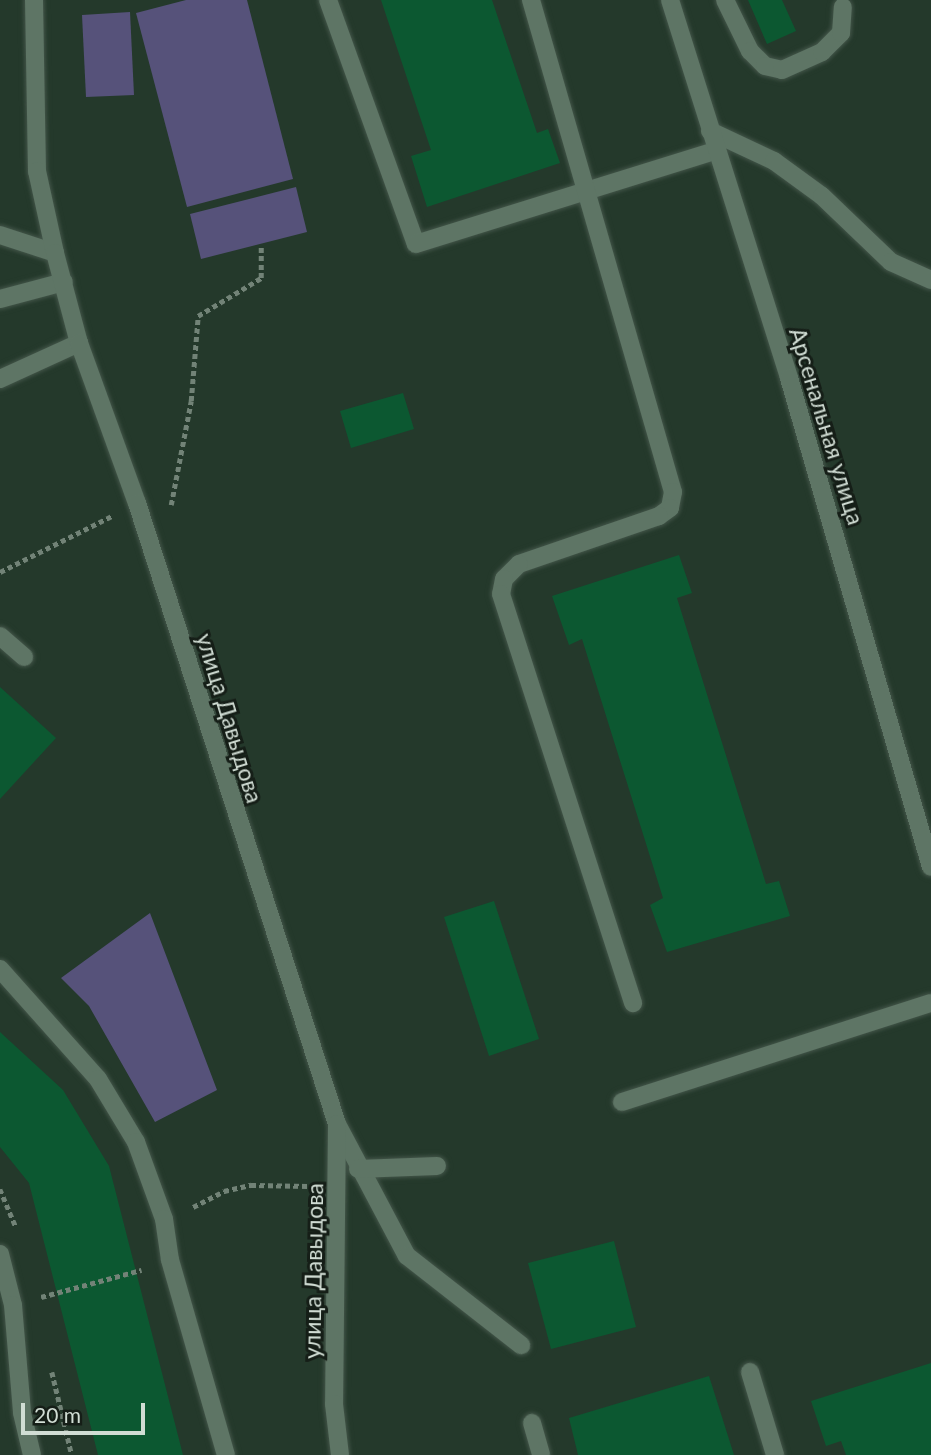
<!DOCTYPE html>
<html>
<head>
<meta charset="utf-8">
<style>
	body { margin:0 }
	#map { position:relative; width:931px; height:1455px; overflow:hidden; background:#24392b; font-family:Lato,sans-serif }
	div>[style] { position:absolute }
	.green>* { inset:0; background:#56527a }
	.building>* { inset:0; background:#0c5831 }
	.path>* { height:4.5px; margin-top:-2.25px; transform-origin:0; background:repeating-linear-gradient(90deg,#728377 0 5px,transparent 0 8.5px) }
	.roads { filter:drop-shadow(0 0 2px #435549) drop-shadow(0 0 2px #435549) }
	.lane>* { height:18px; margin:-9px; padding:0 9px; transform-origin:9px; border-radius:9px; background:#5e7565 }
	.street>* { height:18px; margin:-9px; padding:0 9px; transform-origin:9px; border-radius:9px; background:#5e7565 }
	span { translate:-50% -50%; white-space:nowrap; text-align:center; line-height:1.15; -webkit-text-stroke:6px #151e17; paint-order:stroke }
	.street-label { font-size:23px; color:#d1ddd4 }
	.scale { position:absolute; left:21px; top:1403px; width:124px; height:32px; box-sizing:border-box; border:4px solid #d1ddd4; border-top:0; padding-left:9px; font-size:21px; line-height:24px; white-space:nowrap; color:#d1ddd4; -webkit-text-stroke:5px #151e17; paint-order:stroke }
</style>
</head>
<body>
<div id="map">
	<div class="green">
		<div style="clip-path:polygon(186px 0,247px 0,293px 179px,187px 207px,136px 13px)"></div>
		<div style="clip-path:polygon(130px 12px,134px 95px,86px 97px,82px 15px)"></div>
		<div style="clip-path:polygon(296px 187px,307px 232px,201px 259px,190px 214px)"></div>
		<div style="clip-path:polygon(150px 913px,217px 1090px,155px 1122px,89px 1006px,61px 978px)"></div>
	</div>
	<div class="building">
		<div style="clip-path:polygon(381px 0,492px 0,537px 133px,548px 129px,560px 163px,427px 207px,411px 156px,431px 150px)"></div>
		<div style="clip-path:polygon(748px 0,782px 0,796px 31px,767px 44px)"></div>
		<div style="clip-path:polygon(403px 393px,414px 429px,351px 448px,340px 411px)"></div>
		<div style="clip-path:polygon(679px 555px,692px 593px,677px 598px,766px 884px,779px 881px,790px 916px,667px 952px,650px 905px,663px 898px,582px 639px,569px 645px,552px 596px)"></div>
		<div style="clip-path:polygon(0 687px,56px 738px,0 799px)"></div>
		<div style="clip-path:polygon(494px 901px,539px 1039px,489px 1056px,444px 917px)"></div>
		<div style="clip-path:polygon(0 1032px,63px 1090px,109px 1166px,183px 1455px,98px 1455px,29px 1183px,0 1147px)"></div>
		<div style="clip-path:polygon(614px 1241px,636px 1327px,551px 1349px,528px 1263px)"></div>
		<div style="clip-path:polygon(931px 1363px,931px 1455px,846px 1455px,841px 1441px,826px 1446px,811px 1401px)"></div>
		<div style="clip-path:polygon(709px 1376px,734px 1455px,578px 1455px,569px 1418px)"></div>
	</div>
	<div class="path">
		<div style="left:171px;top:505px;width:106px;rotate:-79.1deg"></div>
		<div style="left:191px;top:401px;width:85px;rotate:-85.3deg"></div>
		<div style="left:198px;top:316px;width:74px;rotate:-31.1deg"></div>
		<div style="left:261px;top:278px;width:34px;rotate:-90deg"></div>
		<div style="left:0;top:572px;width:125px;rotate:-26.6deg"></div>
		<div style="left:0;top:1189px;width:41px;rotate:67.2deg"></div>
		<div style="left:193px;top:1207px;width:35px;rotate:-27deg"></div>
		<div style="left:224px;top:1191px;width:28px;rotate:-13deg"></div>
		<div style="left:251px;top:1185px;width:57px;rotate:1deg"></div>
		<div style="left:41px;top:1297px;width:104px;rotate:-15.1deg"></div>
		<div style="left:52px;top:1372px;width:85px;rotate:76.5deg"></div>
	</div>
	<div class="roads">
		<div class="lane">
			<div style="left:328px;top:0;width:259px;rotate:70.2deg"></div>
			<div style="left:416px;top:244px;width:313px;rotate:-17.3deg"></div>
			<div style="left:531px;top:0;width:512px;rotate:73.9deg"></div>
			<div style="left:673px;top:492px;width:16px;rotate:101deg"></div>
			<div style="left:670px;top:508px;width:14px;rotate:144deg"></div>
			<div style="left:659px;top:516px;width:148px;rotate:161.1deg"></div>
			<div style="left:519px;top:564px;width:21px;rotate:135deg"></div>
			<div style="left:504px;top:579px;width:15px;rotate:101deg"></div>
			<div style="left:501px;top:594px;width:430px;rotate:72.1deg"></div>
			<div style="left:725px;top:0;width:57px;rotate:63.9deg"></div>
			<div style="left:750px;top:51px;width:21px;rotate:45deg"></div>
			<div style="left:765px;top:66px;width:17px;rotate:13deg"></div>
			<div style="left:782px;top:70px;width:44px;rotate:-24.2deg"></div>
			<div style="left:822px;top:52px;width:27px;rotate:-45deg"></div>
			<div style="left:841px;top:33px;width:26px;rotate:-86deg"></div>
			<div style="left:710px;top:131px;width:71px;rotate:25.1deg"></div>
			<div style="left:774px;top:161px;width:59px;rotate:36.1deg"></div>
			<div style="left:822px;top:196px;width:95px;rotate:43.7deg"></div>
			<div style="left:891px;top:262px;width:44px;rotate:24.2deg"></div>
			<div style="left:0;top:235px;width:58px;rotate:18.1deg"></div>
			<div style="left:0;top:299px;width:66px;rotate:-14.9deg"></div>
			<div style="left:0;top:379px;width:87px;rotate:-24.5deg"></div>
			<div style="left:0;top:636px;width:32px;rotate:41deg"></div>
			<div style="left:0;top:969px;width:147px;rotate:48.3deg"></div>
			<div style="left:98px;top:1079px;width:74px;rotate:58.9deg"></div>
			<div style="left:136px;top:1142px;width:82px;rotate:70deg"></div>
			<div style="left:164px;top:1219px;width:41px;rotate:81.7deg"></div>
			<div style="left:170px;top:1260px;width:203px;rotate:74deg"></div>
			<div style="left:622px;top:1102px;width:324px;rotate:-17.8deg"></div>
			<div style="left:337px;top:1124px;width:149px;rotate:62.1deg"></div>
			<div style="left:407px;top:1256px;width:145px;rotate:38deg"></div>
			<div style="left:358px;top:1169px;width:79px;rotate:-2.2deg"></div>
			<div style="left:0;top:1254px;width:53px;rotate:75.7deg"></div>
			<div style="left:13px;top:1305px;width:108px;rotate:85.2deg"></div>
			<div style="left:22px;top:1413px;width:43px;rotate:76.6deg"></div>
			<div style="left:750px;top:1372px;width:87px;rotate:73.2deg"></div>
			<div style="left:532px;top:1423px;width:33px;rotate:74deg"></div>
		</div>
		<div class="street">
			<div style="left:34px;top:0;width:171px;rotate:89deg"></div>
			<div style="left:37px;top:171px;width:84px;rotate:77.6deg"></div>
			<div style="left:55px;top:253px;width:93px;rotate:75.1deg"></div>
			<div style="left:79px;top:343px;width:170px;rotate:70.1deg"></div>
			<div style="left:137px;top:503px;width:652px;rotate:72.15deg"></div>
			<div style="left:337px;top:1124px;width:280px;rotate:90.6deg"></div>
			<div style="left:334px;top:1404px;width:51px;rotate:83.3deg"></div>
			<div style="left:670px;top:0;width:396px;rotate:72.5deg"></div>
			<div style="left:789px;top:378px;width:509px;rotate:73.81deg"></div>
		</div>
	</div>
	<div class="street-label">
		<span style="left:827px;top:426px;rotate:73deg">Арсенальная улица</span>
		<span style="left:230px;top:718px;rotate:73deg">улица Давыдова</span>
		<span style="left:313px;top:1271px;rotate:-89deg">улица Давыдова</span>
	</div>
	<div class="scale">20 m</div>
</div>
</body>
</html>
